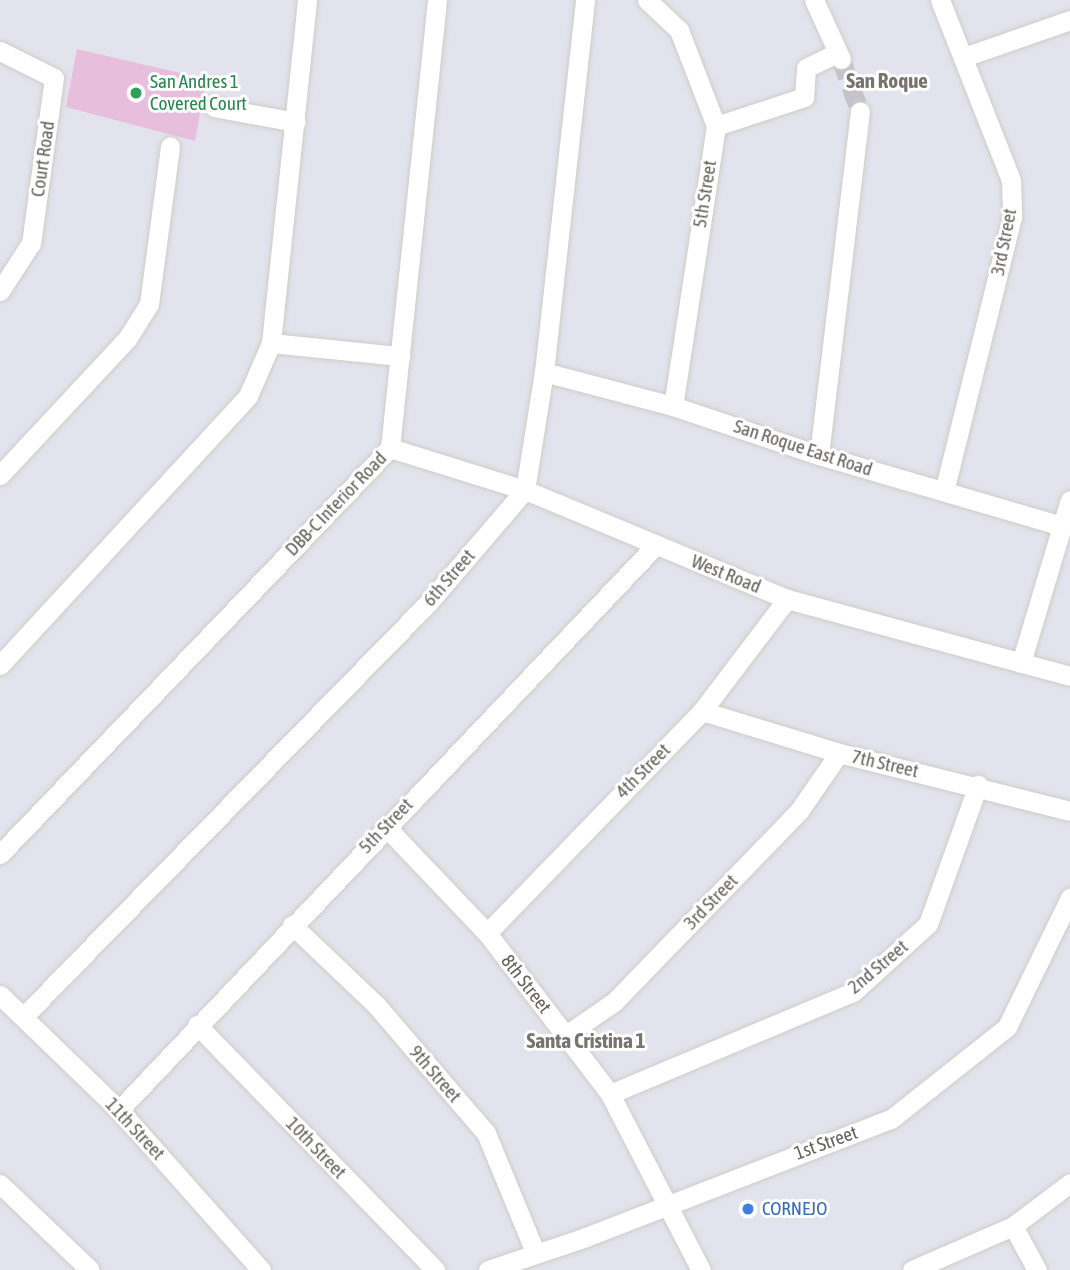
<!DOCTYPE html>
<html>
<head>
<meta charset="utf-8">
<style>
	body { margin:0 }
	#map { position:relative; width:1070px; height:1270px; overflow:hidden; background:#e3e3ee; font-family:"Asap Condensed",sans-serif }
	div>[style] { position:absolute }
	.green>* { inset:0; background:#e7bedb }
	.minor-tunnel>* { height:19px; margin-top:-9.5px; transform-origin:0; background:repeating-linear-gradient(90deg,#c3c3c9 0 19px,transparent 0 29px) }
	.roads { filter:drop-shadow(0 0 2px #cecdc6) drop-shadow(0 0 2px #cecdc6) }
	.minor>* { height:19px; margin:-9.5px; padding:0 9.5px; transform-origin:9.5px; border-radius:9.5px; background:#fff }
	.tertiary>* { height:19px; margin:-9.5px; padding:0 9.5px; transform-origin:9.5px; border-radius:9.5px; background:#fff }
	.dots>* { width:19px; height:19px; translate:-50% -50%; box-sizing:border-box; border:4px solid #fff; border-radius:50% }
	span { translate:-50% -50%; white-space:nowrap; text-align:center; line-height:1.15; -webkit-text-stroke:6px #fff; paint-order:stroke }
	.leisure-label { font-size:19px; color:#27864d }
	.left { translate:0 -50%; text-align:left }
	.street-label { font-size:19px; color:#64625b }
	.shop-label { font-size:19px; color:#366cbe }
	.neighbourhood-label { font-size:21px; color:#76746c; font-weight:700 }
</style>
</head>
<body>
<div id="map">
	<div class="green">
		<div style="clip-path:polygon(77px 49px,206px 79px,195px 141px,66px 107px)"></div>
	</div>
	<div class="minor-tunnel">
		<div style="left:841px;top:59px;width:55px;rotate:69.9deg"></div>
	</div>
	<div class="roads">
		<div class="minor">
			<div style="left:647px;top:0;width:44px;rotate:43.2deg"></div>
			<div style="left:679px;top:30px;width:103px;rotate:68.9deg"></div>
			<div style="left:716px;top:126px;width:283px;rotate:98.7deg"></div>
			<div style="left:814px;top:0;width:65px;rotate:65.4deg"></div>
			<div style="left:940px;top:0;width:193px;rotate:68.5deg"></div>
			<div style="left:1011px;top:180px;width:37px;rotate:88deg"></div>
			<div style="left:1012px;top:217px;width:282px;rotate:103.9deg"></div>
			<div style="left:0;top:51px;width:60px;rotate:26.6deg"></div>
			<div style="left:54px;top:78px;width:167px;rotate:97.9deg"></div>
			<div style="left:31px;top:243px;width:57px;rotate:122.9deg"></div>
			<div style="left:964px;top:57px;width:112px;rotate:-19.2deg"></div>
			<div style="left:214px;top:107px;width:83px;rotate:10.4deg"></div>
			<div style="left:716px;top:126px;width:93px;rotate:-18.2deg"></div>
			<div style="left:804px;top:97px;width:29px;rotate:-86deg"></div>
			<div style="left:806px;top:68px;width:34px;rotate:-26deg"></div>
			<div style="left:271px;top:343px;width:130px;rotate:5.8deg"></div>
			<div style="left:544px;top:372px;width:133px;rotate:14.8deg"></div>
			<div style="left:673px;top:406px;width:154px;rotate:18.6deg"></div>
			<div style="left:819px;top:455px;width:253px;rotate:16.3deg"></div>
			<div style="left:390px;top:448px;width:141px;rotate:17.3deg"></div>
			<div style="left:525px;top:490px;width:284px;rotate:22.6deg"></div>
			<div style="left:787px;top:599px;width:293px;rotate:15.2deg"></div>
			<div style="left:819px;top:455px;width:346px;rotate:-83.2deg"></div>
			<div style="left:0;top:475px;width:186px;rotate:-47deg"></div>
			<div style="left:127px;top:339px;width:41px;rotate:-57.8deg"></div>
			<div style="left:149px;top:304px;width:159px;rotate:-82.4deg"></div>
			<div style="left:1021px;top:663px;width:170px;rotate:-73.3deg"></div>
			<div style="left:0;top:665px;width:366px;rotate:-47.3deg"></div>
			<div style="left:248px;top:396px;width:58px;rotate:-66.5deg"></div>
			<div style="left:271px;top:343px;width:345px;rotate:-84deg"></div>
			<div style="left:702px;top:711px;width:143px;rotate:17deg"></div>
			<div style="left:839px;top:753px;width:238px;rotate:14.1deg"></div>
			<div style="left:386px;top:827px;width:146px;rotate:46.4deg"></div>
			<div style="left:487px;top:933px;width:203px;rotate:52.6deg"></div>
			<div style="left:610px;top:1094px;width:198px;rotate:62.7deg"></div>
			<div style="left:0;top:854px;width:563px;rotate:-46.15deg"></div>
			<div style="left:390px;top:448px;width:450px;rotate:-84deg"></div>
			<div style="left:292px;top:925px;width:117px;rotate:43.6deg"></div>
			<div style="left:377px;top:1006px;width:167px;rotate:49.4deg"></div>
			<div style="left:486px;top:1133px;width:129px;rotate:67.6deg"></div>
			<div style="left:487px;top:933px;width:309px;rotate:-45.9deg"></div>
			<div style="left:702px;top:711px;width:141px;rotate:-52.8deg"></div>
			<div style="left:0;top:995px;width:165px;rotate:44deg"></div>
			<div style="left:119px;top:1110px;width:214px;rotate:48.4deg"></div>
			<div style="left:24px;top:1016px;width:578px;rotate:-45.63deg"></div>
			<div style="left:428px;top:603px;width:149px;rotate:-49.4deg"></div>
			<div style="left:525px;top:490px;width:120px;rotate:-80.9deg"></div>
			<div style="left:544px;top:372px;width:374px;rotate:-83.7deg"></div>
			<div style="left:197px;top:1025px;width:342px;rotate:45.8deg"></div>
			<div style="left:566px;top:1035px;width:58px;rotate:-34.5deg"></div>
			<div style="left:614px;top:1002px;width:266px;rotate:-45.9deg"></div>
			<div style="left:799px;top:811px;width:70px;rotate:-55.4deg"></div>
			<div style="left:610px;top:1094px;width:264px;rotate:-22.8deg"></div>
			<div style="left:853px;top:992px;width:101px;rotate:-42.2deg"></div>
			<div style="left:928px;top:924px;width:148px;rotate:-70.2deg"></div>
			<div style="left:119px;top:1110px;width:779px;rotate:-46.46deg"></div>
			<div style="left:0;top:1184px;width:124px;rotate:43.7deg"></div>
			<div style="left:1013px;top:1226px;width:50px;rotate:61.4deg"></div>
			<div style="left:488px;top:1270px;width:103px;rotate:-18.6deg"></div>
			<div style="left:586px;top:1237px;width:327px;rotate:-21.2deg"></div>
			<div style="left:891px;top:1119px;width:148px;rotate:-38.4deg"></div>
			<div style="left:1007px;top:1027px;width:144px;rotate:-64deg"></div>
		</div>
		<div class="tertiary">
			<div style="left:912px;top:1270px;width:110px;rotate:-23.5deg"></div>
			<div style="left:1013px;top:1226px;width:71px;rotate:-37deg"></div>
		</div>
	</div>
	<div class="dots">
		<div style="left:136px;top:93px;background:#2e9e5b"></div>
		<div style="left:748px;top:1209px;background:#3f7fe0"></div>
	</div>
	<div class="leisure-label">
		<span class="left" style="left:150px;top:93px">San Andres 1<br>Covered Court</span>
	</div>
	<div class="street-label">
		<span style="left:43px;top:159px;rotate:-82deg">Court Road</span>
		<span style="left:705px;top:194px;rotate:-81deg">5th Street</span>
		<span style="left:1004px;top:242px;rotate:-79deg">3rd Street</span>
		<span style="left:803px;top:448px;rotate:18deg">San Roque East Road</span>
		<span style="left:336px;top:504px;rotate:-46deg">DBB-C Interior Road</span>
		<span style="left:726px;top:574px;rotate:22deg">West Road</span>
		<span style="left:449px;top:578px;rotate:-49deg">6th Street</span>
		<span style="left:885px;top:764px;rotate:13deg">7th Street</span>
		<span style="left:643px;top:771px;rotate:-45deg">4th Street</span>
		<span style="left:386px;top:826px;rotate:-46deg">5th Street</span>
		<span style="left:711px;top:902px;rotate:-46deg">3rd Street</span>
		<span style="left:878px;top:967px;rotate:-40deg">2nd Street</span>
		<span style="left:526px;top:984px;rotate:52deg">8th Street</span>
		<span style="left:435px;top:1074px;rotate:49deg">9th Street</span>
		<span style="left:135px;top:1129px;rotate:47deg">11th Street</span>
		<span style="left:826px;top:1143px;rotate:-20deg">1st Street</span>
		<span style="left:316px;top:1148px;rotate:46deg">10th Street</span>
	</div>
	<div class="shop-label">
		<span class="left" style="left:762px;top:1209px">CORNEJO</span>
	</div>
	<div class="neighbourhood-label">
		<span style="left:887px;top:80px">San Roque</span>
		<span style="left:586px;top:1040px">Santa Cristina 1</span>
	</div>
</div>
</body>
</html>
